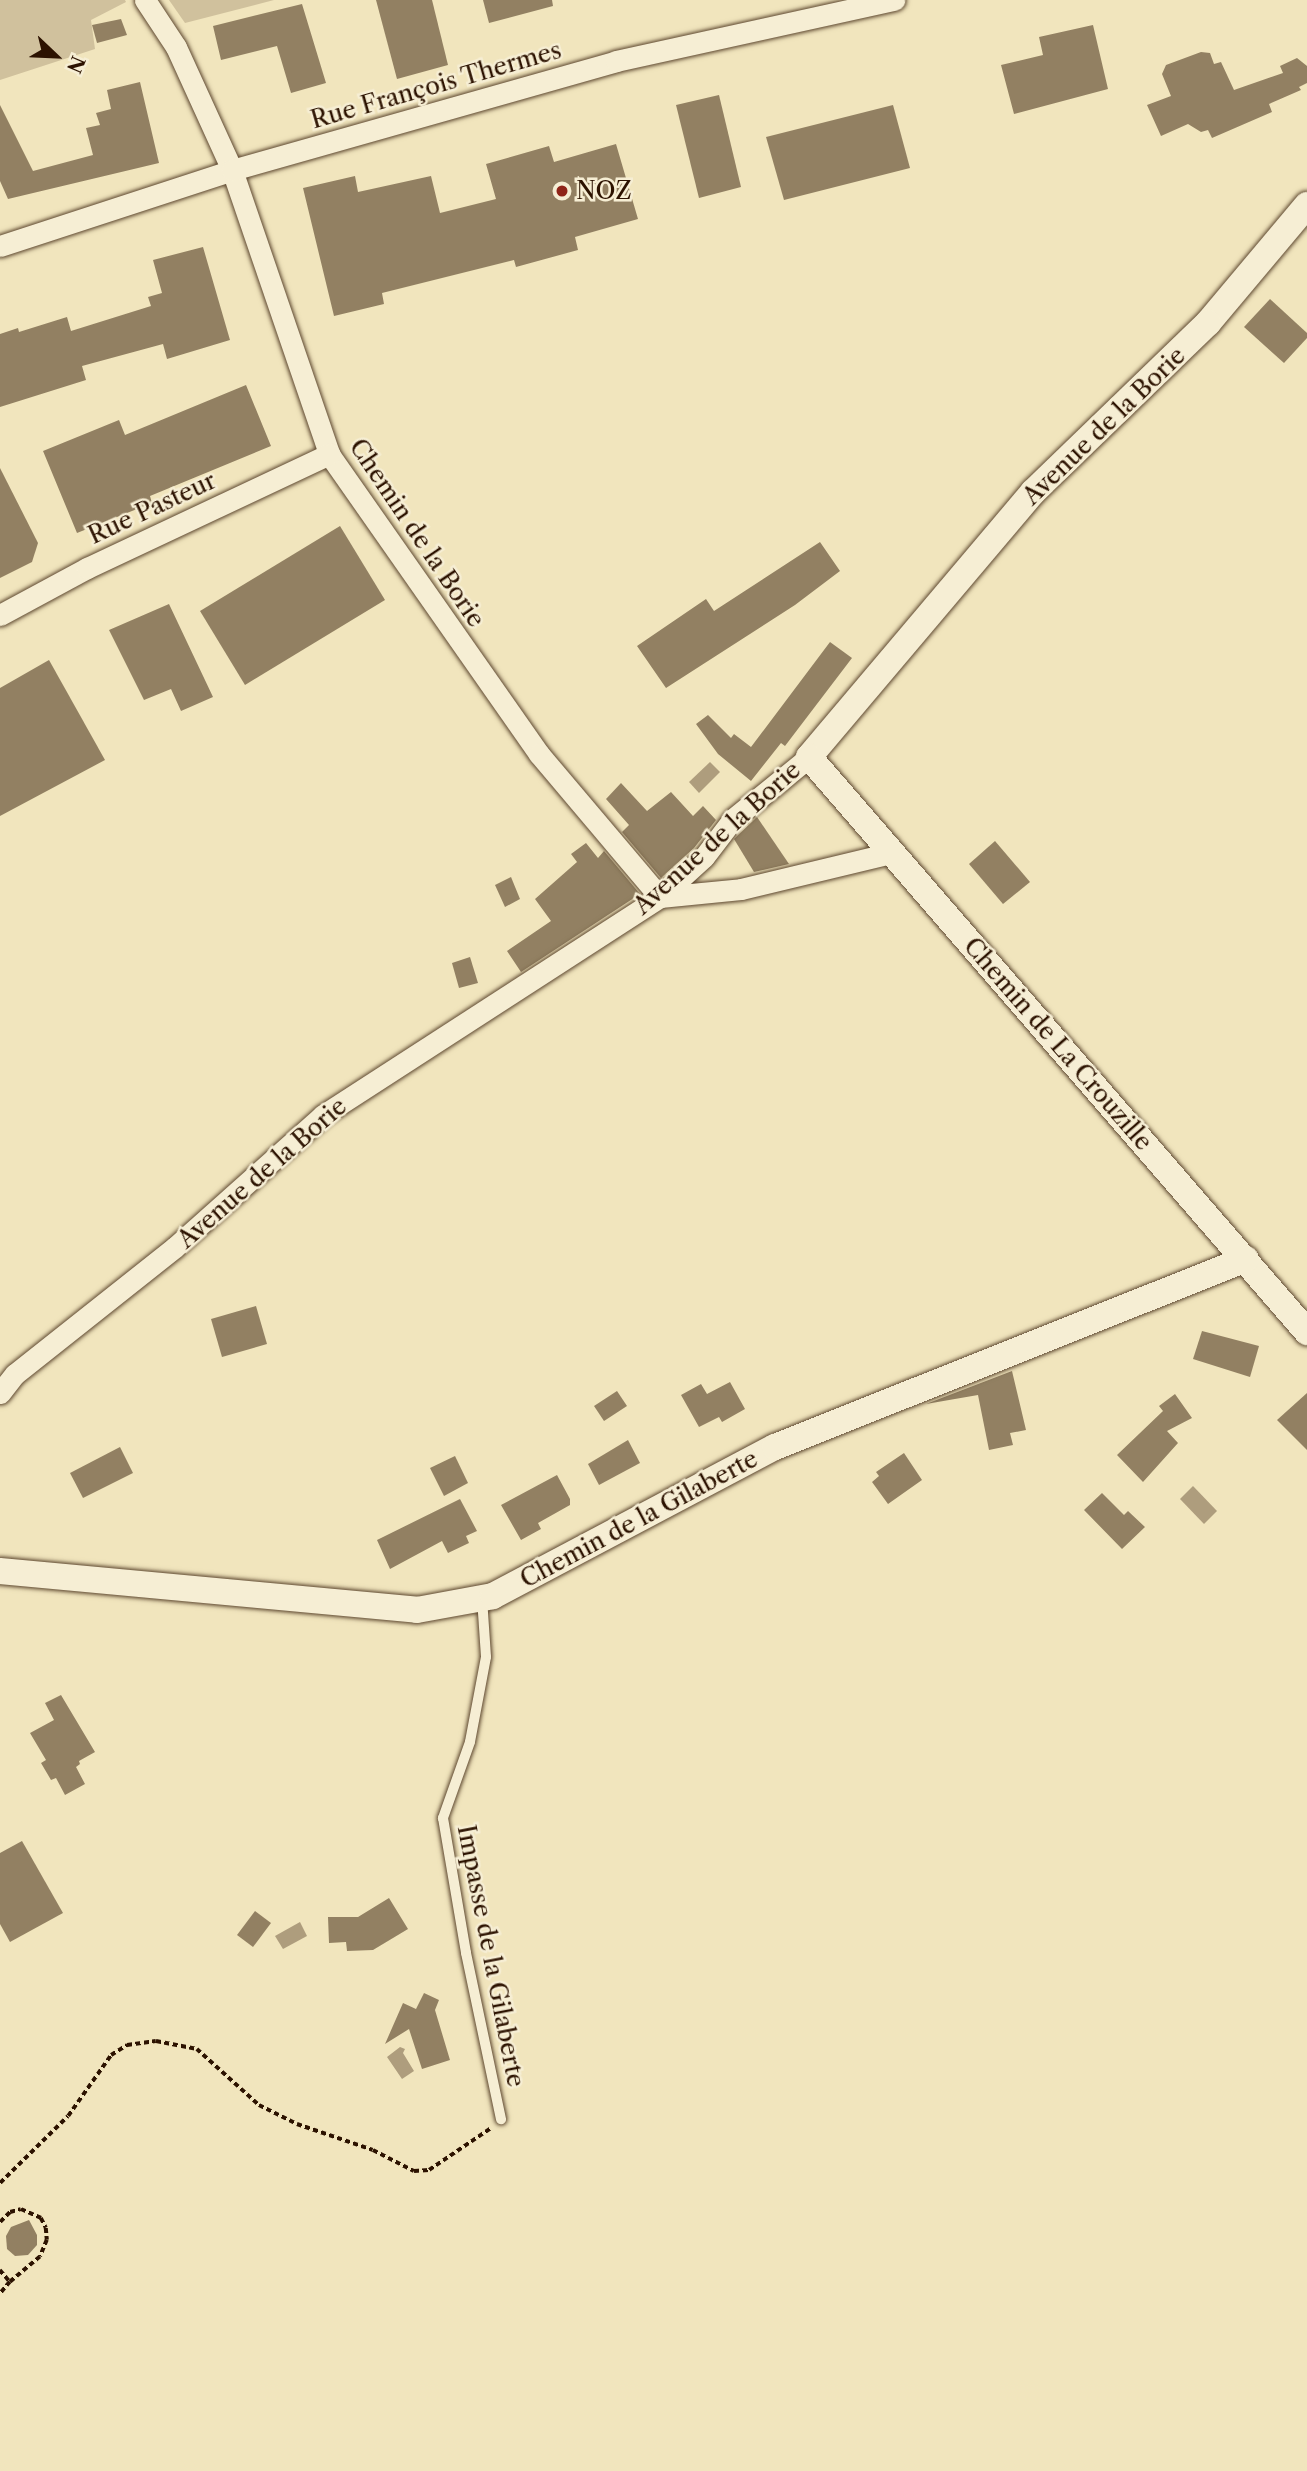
<!DOCTYPE html>
<html>
<head>
<meta charset="utf-8">
<style>
	body { margin:0 }
	#map { position:relative; width:1307px; height:2471px; overflow:hidden; background:#f1e5bd; font-family:"Libre Caslon Text",serif }
	div>[style] { position:absolute }
	.green>* { inset:0; background:#d0c19d }
	.water>* { inset:0; background:#ae9d7d }
	.building>* { inset:0; background:#928062 }
	.path>* { height:3.5px; margin-top:-1.75px; transform-origin:0; background:repeating-linear-gradient(90deg,#2c1200 0 5px,transparent 0 8.5px) }
	.roads { filter:drop-shadow(0 0 2px #5d472f) drop-shadow(0 0 2px #5d472f) }
	.service>* { height:10px; margin:-5px; padding:0 5px; transform-origin:5px; border-radius:5px; background:#f6eed4 }
	.minor>* { height:21px; margin:-10.5px; padding:0 10.5px; transform-origin:10.5px; border-radius:10.5px; background:#f6eed4 }
	.tertiary>* { height:26px; margin:-13px; padding:0 13px; transform-origin:13px; border-radius:13px; background:#f6eed4 }
	.dots>* { width:19px; height:19px; translate:-50% -50%; box-sizing:border-box; border:4px solid #f6eed4; border-radius:50% }
	span { translate:-50% -50%; white-space:nowrap; text-align:center; line-height:1.15; -webkit-text-stroke:5px #f6eed4; paint-order:stroke }
	.street-label { font-size:24px; color:#2c1200 }
	.poi-label { font-size:24px; color:#2c1200 }
	.left { translate:0 -50%; text-align:left }
	.north { position:absolute; left:21px; top:21px; width:70px; height:70px; -webkit-text-stroke:5px #f6eed4; paint-order:stroke; rotate:113deg; font-size:19px; font-weight:700; line-height:28px; text-align:center; color:#2c1200 }
	.north::after { content:''; display:block; margin:auto; width:24px; height:32px; background:#2c1200; clip-path:polygon(50% 0,100% 100%,50% 72%,0 100%) }
</style>
</head>
<body>
<div id="map">
	<div class="green">
		<div style="clip-path:polygon(0 0,125px 0,126px 2px,91px 20px,95px 49px,0 80px)"></div>
		<div style="clip-path:polygon(169px 0,274px 0,185px 23px)"></div>
	</div>
	<div class="water">
		<div style="clip-path:polygon(710px 762px,720px 772px,699px 793px,689px 782px)"></div>
		<div style="clip-path:polygon(1193px 1486px,1217px 1511px,1204px 1524px,1180px 1499px)"></div>
		<div style="clip-path:polygon(300px 1922px,307px 1936px,283px 1949px,275px 1936px)"></div>
		<div style="clip-path:polygon(400px 2047px,405px 2049px,403px 2053px,414px 2071px,402px 2079px,387px 2057px)"></div>
	</div>
	<div class="building">
		<div style="clip-path:polygon(376px 0,432px 0,448px 65px,397px 79px)"></div>
		<div style="clip-path:polygon(483px 0,552px 0,553px 6px,489px 23px)"></div>
		<div style="clip-path:polygon(302px 4px,326px 83px,291px 93px,277px 46px,221px 60px,213px 26px)"></div>
		<div style="clip-path:polygon(121px 19px,127px 35px,97px 43px,92px 25px)"></div>
		<div style="clip-path:polygon(1093px 25px,1108px 89px,1014px 114px,1001px 65px,1043px 55px,1039px 37px)"></div>
		<div style="clip-path:polygon(1201px 52px,1210px 53px,1214px 64px,1221px 62px,1234px 90px,1283px 73px,1280px 66px,1297px 58px,1307px 66px,1307px 83px,1299px 87px,1301px 90px,1269px 104px,1272px 112px,1212px 138px,1208px 130px,1201px 132px,1188px 124px,1161px 136px,1147px 105px,1171px 96px,1162px 74px,1166px 65px)"></div>
		<div style="clip-path:polygon(140px 82px,159px 163px,8px 199px,0 181px,0 105px,33px 171px,93px 155px,86px 128px,100px 125px,96px 113px,111px 109px,107px 90px)"></div>
		<div style="clip-path:polygon(719px 95px,741px 187px,699px 198px,676px 105px)"></div>
		<div style="clip-path:polygon(893px 105px,910px 168px,784px 200px,766px 137px)"></div>
		<div style="clip-path:polygon(616px 144px,638px 219px,575px 237px,578px 250px,516px 267px,514px 260px,382px 293px,384px 304px,334px 316px,303px 188px,355px 176px,358px 192px,431px 176px,440px 213px,496px 199px,486px 164px,549px 146px,554px 162px)"></div>
		<div style="clip-path:polygon(203px 247px,230px 340px,167px 359px,163px 344px,82px 366px,86px 380px,0 407px,0 334px,18px 328px,19px 332px,67px 317px,71px 331px,151px 306px,148px 297px,162px 293px,153px 260px)"></div>
		<div style="clip-path:polygon(1270px 299px,1307px 333px,1307px 338px,1284px 363px,1244px 327px)"></div>
		<div style="clip-path:polygon(246px 385px,271px 446px,150px 496px,152px 503px,77px 533px,43px 451px,119px 420px,125px 435px)"></div>
		<div style="clip-path:polygon(0 468px,38px 543px,32px 562px,0 578px)"></div>
		<div style="clip-path:polygon(340px 526px,385px 600px,245px 685px,200px 611px)"></div>
		<div style="clip-path:polygon(820px 542px,840px 571px,795px 605px,666px 688px,637px 646px,706px 599px,714px 611px)"></div>
		<div style="clip-path:polygon(169px 604px,213px 697px,181px 711px,171px 689px,144px 700px,109px 630px)"></div>
		<div style="clip-path:polygon(830px 642px,852px 658px,785px 746px,781px 743px,751px 781px,718px 754px,696px 724px,708px 715px,731px 738px,734px 734px,751px 747px)"></div>
		<div style="clip-path:polygon(49px 660px,105px 760px,0 816px,0 688px)"></div>
		<div style="clip-path:polygon(621px 783px,647px 811px,671px 792px,693px 816px,703px 806px,716px 820px,694px 848px,661px 878px,622px 832px,629px 825px,606px 799px)"></div>
		<div style="clip-path:polygon(757px 817px,789px 864px,754px 872px,734px 839px)"></div>
		<div style="clip-path:polygon(995px 841px,1030px 882px,1003px 904px,969px 864px)"></div>
		<div style="clip-path:polygon(586px 843px,598px 858px,604px 851px,640px 894px,521px 972px,507px 951px,551px 921px,535px 899px,577px 862px,571px 854px)"></div>
		<div style="clip-path:polygon(511px 877px,520px 899px,505px 907px,495px 885px)"></div>
		<div style="clip-path:polygon(470px 957px,478px 983px,459px 988px,452px 963px)"></div>
		<div style="clip-path:polygon(256px 1306px,267px 1344px,222px 1357px,211px 1319px)"></div>
		<div style="clip-path:polygon(1202px 1331px,1259px 1346px,1250px 1377px,1193px 1359px)"></div>
		<div style="clip-path:polygon(1012px 1371px,1026px 1430px,1010px 1433px,1013px 1445px,989px 1450px,978px 1395px,926px 1404px)"></div>
		<div style="clip-path:polygon(730px 1382px,745px 1409px,722px 1422px,719px 1417px,699px 1427px,681px 1395px,701px 1384px,707px 1394px)"></div>
		<div style="clip-path:polygon(617px 1391px,627px 1406px,604px 1421px,594px 1406px)"></div>
		<div style="clip-path:polygon(1307px 1393px,1307px 1450px,1277px 1420px)"></div>
		<div style="clip-path:polygon(1175px 1394px,1192px 1418px,1167px 1431px,1178px 1443px,1143px 1482px,1117px 1455px,1163px 1411px,1159px 1406px)"></div>
		<div style="clip-path:polygon(628px 1440px,640px 1463px,599px 1485px,588px 1464px)"></div>
		<div style="clip-path:polygon(120px 1447px,133px 1473px,83px 1498px,70px 1473px)"></div>
		<div style="clip-path:polygon(904px 1453px,922px 1480px,888px 1504px,872px 1482px,879px 1476px,876px 1472px)"></div>
		<div style="clip-path:polygon(455px 1456px,468px 1483px,444px 1496px,430px 1468px)"></div>
		<div style="clip-path:polygon(557px 1475px,570px 1499px,570px 1505px,538px 1523px,541px 1529px,521px 1540px,501px 1505px)"></div>
		<div style="clip-path:polygon(1102px 1493px,1124px 1515px,1128px 1511px,1145px 1527px,1122px 1549px,1084px 1510px)"></div>
		<div style="clip-path:polygon(460px 1499px,477px 1531px,466px 1536px,469px 1543px,448px 1553px,442px 1541px,390px 1569px,377px 1540px)"></div>
		<div style="clip-path:polygon(61px 1695px,95px 1752px,79px 1761px,80px 1764px,76px 1767px,85px 1784px,65px 1795px,56px 1778px,51px 1780px,41px 1763px,46px 1760px,30px 1733px,54px 1720px,45px 1703px)"></div>
		<div style="clip-path:polygon(22px 1841px,63px 1913px,10px 1942px,0 1924px,0 1853px)"></div>
		<div style="clip-path:polygon(389px 1898px,408px 1929px,373px 1950px,347px 1951px,346px 1942px,329px 1943px,328px 1917px,358px 1917px)"></div>
		<div style="clip-path:polygon(255px 1911px,271px 1923px,253px 1947px,237px 1935px)"></div>
		<div style="clip-path:polygon(424px 1993px,439px 2000px,435px 2010px,450px 2060px,422px 2069px,409px 2029px,385px 2044px,403px 2003px,416px 2009px)"></div>
		<div style="clip-path:polygon(29px 2220px,37px 2235px,37px 2245px,28px 2255px,15px 2256px,7px 2249px,6px 2236px,11px 2227px)"></div>
	</div>
	<div class="path">
		<div style="left:0;top:2183px;width:95px;rotate:-44.6deg"></div>
		<div style="left:68px;top:2116px;width:75px;rotate:-54.8deg"></div>
		<div style="left:111px;top:2055px;width:19px;rotate:-32deg"></div>
		<div style="left:127px;top:2045px;width:29px;rotate:-8deg"></div>
		<div style="left:156px;top:2041px;width:42px;rotate:11deg"></div>
		<div style="left:197px;top:2049px;width:84px;rotate:42.1deg"></div>
		<div style="left:259px;top:2105px;width:42px;rotate:26.6deg"></div>
		<div style="left:297px;top:2124px;width:80px;rotate:18.9deg"></div>
		<div style="left:373px;top:2150px;width:46px;rotate:27.1deg"></div>
		<div style="left:414px;top:2171px;width:15px;rotate:-4deg"></div>
		<div style="left:429px;top:2170px;width:75px;rotate:-34.1deg"></div>
		<div style="left:0;top:2222px;width:14px;rotate:-45deg"></div>
		<div style="left:10px;top:2212px;width:11px;rotate:-15deg"></div>
		<div style="left:21px;top:2209px;width:22px;rotate:24deg"></div>
		<div style="left:41px;top:2218px;width:11px;rotate:63deg"></div>
		<div style="left:46px;top:2228px;width:12px;rotate:85deg"></div>
		<div style="left:47px;top:2240px;width:18px;rotate:112deg"></div>
		<div style="left:40px;top:2257px;width:39px;rotate:140deg"></div>
		<div style="left:0;top:2270px;width:16px;rotate:50deg"></div>
		<div style="left:10px;top:2282px;width:16px;rotate:130deg"></div>
	</div>
	<div class="roads">
		<div class="service">
			<div style="left:482px;top:1598px;width:59px;rotate:86.1deg"></div>
			<div style="left:486px;top:1657px;width:86px;rotate:100.7deg"></div>
			<div style="left:470px;top:1742px;width:81px;rotate:109.6deg"></div>
			<div style="left:443px;top:1818px;width:137px;rotate:80.3deg"></div>
			<div style="left:466px;top:1953px;width:170px;rotate:78.1deg"></div>
		</div>
		<div class="minor">
			<div style="left:145px;top:0;width:56px;rotate:56.6deg"></div>
			<div style="left:176px;top:47px;width:135px;rotate:65.5deg"></div>
			<div style="left:232px;top:170px;width:300px;rotate:71.1deg"></div>
			<div style="left:329px;top:454px;width:366px;rotate:55deg"></div>
			<div style="left:539px;top:754px;width:187px;rotate:49.8deg"></div>
			<div style="left:0;top:246px;width:244px;rotate:-18.1deg"></div>
			<div style="left:232px;top:170px;width:399px;rotate:-15.8deg"></div>
			<div style="left:616px;top:61px;width:285px;rotate:-12.4deg"></div>
			<div style="left:0;top:615px;width:99px;rotate:-28.4deg"></div>
			<div style="left:87px;top:568px;width:268px;rotate:-25.2deg"></div>
			<div style="left:660px;top:897px;width:81px;rotate:-5.6deg"></div>
			<div style="left:741px;top:889px;width:154px;rotate:-13.5deg"></div>
			<div style="left:0;top:1393px;width:24px;rotate:-52deg"></div>
			<div style="left:15px;top:1374px;width:204px;rotate:-38.4deg"></div>
			<div style="left:175px;top:1247px;width:198px;rotate:-41.7deg"></div>
			<div style="left:323px;top:1115px;width:401px;rotate:-32.9deg"></div>
			<div style="left:660px;top:897px;width:59px;rotate:-42.3deg"></div>
			<div style="left:704px;top:857px;width:48px;rotate:-52.7deg"></div>
			<div style="left:733px;top:819px;width:98px;rotate:-39.2deg"></div>
		</div>
		<div class="tertiary">
			<div style="left:1307px;top:205px;width:154px;rotate:130deg"></div>
			<div style="left:1208px;top:323px;width:243px;rotate:136deg"></div>
			<div style="left:1033px;top:492px;width:347px;rotate:130.2deg"></div>
			<div style="left:809px;top:757px;width:761px;rotate:49.1deg"></div>
			<div style="left:0;top:1571px;width:419px;rotate:5.3deg"></div>
			<div style="left:417px;top:1610px;width:77px;rotate:-10.4deg"></div>
			<div style="left:493px;top:1596px;width:319px;rotate:-27.9deg"></div>
			<div style="left:775px;top:1447px;width:507px;rotate:-21.76deg"></div>
		</div>
	</div>
	<div class="dots">
		<div style="left:562px;top:191px;background:#8f2418"></div>
	</div>
	<div class="street-label">
		<span style="left:436px;top:85px;rotate:-16deg">Rue François Thermes</span>
		<span style="left:1104px;top:426px;rotate:-44deg">Avenue de la Borie</span>
		<span style="left:152px;top:508px;rotate:-25deg">Rue Pasteur</span>
		<span style="left:417px;top:533px;rotate:56deg">Chemin de la Borie</span>
		<span style="left:717px;top:838px;rotate:-42deg">Avenue de la Borie</span>
		<span style="left:1058px;top:1044px;rotate:49deg">Chemin de La Crouzille</span>
		<span style="left:262px;top:1173px;rotate:-41deg">Avenue de la Borie</span>
		<span style="left:639px;top:1519px;rotate:-28deg">Chemin de la Gilaberte</span>
		<span style="left:491px;top:1956px;rotate:79deg">Impasse de la Gilaberte</span>
	</div>
	<div class="poi-label">
		<span class="left" style="left:576px;top:191px">NOZ</span>
	</div>
	<div class="north">N</div>
</div>
</body>
</html>
